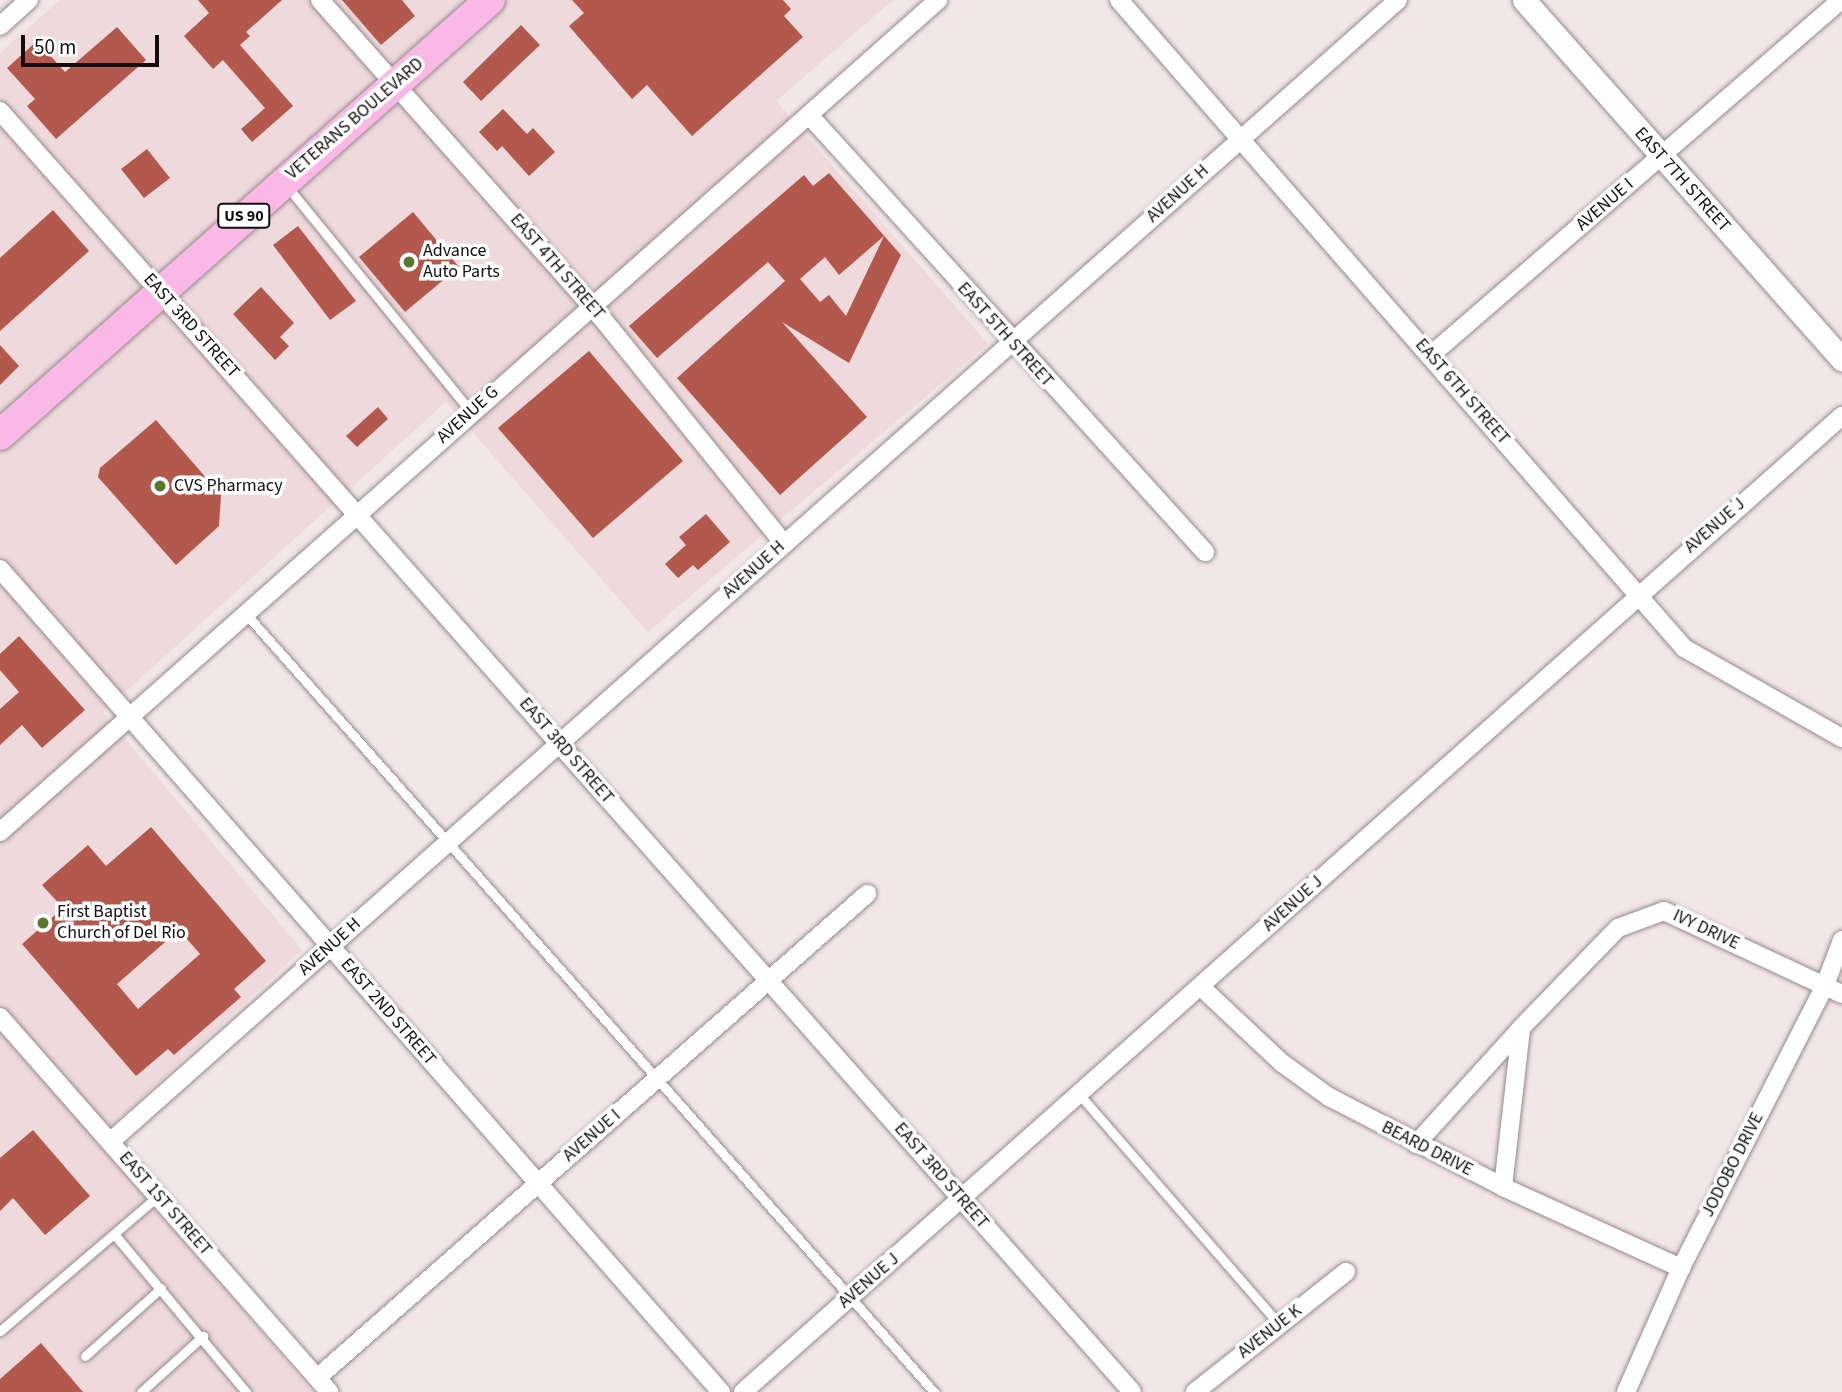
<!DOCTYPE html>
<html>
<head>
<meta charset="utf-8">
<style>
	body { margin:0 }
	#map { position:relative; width:1842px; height:1392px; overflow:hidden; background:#f3e6e8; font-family:"Source Sans 3",sans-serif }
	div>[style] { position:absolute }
	.built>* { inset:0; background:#eed9dd }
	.building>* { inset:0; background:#b2584c }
	.roads { filter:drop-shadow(0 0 2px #968a8d) drop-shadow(0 0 2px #968a8d) }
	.service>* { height:9px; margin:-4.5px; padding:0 4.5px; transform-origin:4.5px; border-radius:4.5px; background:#fff }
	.minor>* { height:18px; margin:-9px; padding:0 9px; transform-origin:9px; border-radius:9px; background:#fff }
	.tertiary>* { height:23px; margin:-11.5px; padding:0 11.5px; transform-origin:11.5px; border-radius:11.5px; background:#fff }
	.primary>* { height:30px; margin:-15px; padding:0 15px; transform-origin:15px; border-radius:15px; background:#f9b8e5 }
	.dots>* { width:19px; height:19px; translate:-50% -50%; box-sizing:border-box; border:4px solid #fff; border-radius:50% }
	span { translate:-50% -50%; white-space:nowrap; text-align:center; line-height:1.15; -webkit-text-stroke:7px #fff; paint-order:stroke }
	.shield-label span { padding:2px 5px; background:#fff; border:2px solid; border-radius:5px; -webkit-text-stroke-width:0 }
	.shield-label { font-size:16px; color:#120e0f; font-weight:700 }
	.street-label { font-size:18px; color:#120e0f }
	.poi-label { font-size:18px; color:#120e0f }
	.left { translate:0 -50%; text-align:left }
	.scale { position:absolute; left:21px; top:35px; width:138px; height:32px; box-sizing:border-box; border:4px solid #120e0f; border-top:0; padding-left:9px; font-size:21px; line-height:24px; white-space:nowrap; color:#120e0f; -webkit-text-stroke:5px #fff; paint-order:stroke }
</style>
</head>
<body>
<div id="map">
	<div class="built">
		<div style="clip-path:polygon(60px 0,893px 0,776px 101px,988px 344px,648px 632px,446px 402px,103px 712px,302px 950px,96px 1140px,313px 1392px,0 1392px,0 53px)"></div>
	</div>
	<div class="building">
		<div style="clip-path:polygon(198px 0,282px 0,246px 32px,250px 36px,240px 45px,293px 106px,252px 142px,241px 129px,265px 108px,223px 60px,213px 69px,184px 36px,209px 13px)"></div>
		<div style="clip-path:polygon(342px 0,402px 0,415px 16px,381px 45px)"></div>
		<div style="clip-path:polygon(572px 0,783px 0,791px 9px,784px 16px,803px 37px,692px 136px,647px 85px,632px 99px,569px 26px,584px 13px)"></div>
		<div style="clip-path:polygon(521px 25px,540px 45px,481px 101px,463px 82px)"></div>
		<div style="clip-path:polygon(117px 27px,146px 60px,56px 139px,27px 106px,35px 99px,7px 68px,37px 41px,65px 72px)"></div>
		<div style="clip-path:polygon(503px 109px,527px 134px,533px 128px,555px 152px,529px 176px,502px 146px,497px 151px,479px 132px)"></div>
		<div style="clip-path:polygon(147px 149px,170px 178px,144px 198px,121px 169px)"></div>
		<div style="clip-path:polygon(evenodd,829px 173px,901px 255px,849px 363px,782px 322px,867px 417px,780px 495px,677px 378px,785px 281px,768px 262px,657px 358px,629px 326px,804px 175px,813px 186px,829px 173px,884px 236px,846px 316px,829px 295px,820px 302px,800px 279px,825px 257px,839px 275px,884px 236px)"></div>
		<div style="clip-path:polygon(53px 210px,89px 251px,0 331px,0 258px)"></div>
		<div style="clip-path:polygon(413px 212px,459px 267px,405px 312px,359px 257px)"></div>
		<div style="clip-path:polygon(298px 226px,356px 301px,330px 320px,273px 245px)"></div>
		<div style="clip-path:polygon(261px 287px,294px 323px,280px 337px,289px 346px,275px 360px,233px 314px)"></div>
		<div style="clip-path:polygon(0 345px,19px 366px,0 385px)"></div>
		<div style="clip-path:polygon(589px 351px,683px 461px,593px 538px,498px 428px)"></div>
		<div style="clip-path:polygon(378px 407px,388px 419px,357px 447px,346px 436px)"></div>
		<div style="clip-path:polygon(156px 420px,221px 495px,219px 526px,176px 565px,98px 477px,100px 468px)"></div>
		<div style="clip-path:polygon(706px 514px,730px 542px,698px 570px,693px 565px,678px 578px,665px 564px,686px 545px,679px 537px)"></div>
		<div style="clip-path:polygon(19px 636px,85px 710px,42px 748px,22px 725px,0 745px,0 709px,19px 692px,0 670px,0 654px)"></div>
		<div style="clip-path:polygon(evenodd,151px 827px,266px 961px,234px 989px,241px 997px,174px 1055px,168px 1049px,136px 1076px,22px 944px,63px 908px,42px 885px,88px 845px,106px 866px,151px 827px,179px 930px,200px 954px,138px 1009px,117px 984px,179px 930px)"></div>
		<div style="clip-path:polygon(33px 1130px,90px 1196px,45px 1235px,13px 1198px,0 1211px,0 1158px)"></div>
		<div style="clip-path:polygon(41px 1343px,83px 1392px,0 1392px,0 1379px)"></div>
	</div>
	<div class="roads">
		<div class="service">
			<div style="left:286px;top:185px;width:293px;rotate:50.8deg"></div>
			<div style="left:246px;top:614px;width:1039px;rotate:48.51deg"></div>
			<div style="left:1079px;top:1094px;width:306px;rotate:49deg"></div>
			<div style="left:114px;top:1234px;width:206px;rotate:50.1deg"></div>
			<div style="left:0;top:1331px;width:208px;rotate:-40.5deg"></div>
			<div style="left:85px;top:1356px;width:102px;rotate:-41.8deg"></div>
			<div style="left:141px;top:1392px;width:84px;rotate:-42.1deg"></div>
		</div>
		<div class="minor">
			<div style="left:320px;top:0;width:411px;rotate:48.4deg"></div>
			<div style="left:593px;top:307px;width:304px;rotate:51.1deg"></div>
			<div style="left:1119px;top:0;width:860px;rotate:48.91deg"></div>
			<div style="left:1684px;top:648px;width:182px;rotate:29.7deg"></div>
			<div style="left:0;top:26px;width:39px;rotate:-42deg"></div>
			<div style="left:0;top:111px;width:1709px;rotate:48.53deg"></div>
			<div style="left:809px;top:115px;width:590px;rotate:47.82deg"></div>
			<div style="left:1431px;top:355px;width:542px;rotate:-40.89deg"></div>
			<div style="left:0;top:569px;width:1094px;rotate:48.78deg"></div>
			<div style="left:0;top:832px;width:1254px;rotate:-41.57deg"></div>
			<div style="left:1201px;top:987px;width:111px;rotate:43.2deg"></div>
			<div style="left:1282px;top:1063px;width:58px;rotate:35.9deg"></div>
			<div style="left:1329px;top:1097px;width:196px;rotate:27.3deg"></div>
			<div style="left:1503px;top:1187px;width:196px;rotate:24.5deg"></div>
			<div style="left:0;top:1017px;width:499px;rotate:48.7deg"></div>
			<div style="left:110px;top:1142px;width:1721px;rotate:-41.56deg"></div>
			<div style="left:1416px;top:1144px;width:156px;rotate:-47.8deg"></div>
			<div style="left:1503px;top:1187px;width:160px;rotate:-83.5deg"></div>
			<div style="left:1521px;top:1028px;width:139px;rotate:-45.9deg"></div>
			<div style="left:1618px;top:928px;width:49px;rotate:-20.3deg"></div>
			<div style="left:1664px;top:911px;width:196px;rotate:25deg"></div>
			<div style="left:317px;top:1378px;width:733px;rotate:-41.35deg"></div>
			<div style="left:743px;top:1392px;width:1470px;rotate:-41.61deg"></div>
			<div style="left:1195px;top:1392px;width:193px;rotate:-38.5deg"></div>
			<div style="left:1626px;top:1392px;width:136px;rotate:-66.1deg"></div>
			<div style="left:1681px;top:1268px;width:318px;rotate:-63deg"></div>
			<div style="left:1825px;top:985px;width:48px;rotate:-69.3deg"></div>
		</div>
		<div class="tertiary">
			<div style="left:1524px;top:0;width:480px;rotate:48.5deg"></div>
		</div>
		<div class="primary">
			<div style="left:0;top:435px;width:655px;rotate:-41.6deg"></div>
		</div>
	</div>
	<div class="dots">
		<div style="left:409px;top:262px;background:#59782d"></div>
		<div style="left:160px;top:486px;background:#59782d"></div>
		<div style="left:43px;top:923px;background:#59782d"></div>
	</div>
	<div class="shield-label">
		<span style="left:244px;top:216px">US 90</span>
	</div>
	<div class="street-label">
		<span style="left:355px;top:119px;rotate:-41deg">VETERANS BOULEVARD</span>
		<span style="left:1682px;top:180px;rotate:48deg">EAST 7TH STREET</span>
		<span style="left:1178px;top:194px;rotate:-42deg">AVENUE H</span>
		<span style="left:1605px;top:205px;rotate:-41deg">AVENUE I</span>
		<span style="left:557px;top:267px;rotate:49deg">EAST 4TH STREET</span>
		<span style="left:191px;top:326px;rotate:48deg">EAST 3RD STREET</span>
		<span style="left:1005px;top:335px;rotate:48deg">EAST 5TH STREET</span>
		<span style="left:1462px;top:392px;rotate:49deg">EAST 6TH STREET</span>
		<span style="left:468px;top:415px;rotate:-42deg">AVENUE G</span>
		<span style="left:1715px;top:526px;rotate:-41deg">AVENUE J</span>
		<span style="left:754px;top:570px;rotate:-42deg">AVENUE H</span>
		<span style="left:566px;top:751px;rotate:49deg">EAST 3RD STREET</span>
		<span style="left:1293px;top:904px;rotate:-42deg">AVENUE J</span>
		<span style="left:1706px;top:930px;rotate:25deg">IVY DRIVE</span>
		<span style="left:330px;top:947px;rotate:-42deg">AVENUE H</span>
		<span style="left:388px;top:1012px;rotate:49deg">EAST 2ND STREET</span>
		<span style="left:592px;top:1136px;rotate:-41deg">AVENUE I</span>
		<span style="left:1427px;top:1149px;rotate:27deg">BEARD DRIVE</span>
		<span style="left:1733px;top:1165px;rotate:-63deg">JODOBO DRIVE</span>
		<span style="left:941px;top:1176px;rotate:49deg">EAST 3RD STREET</span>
		<span style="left:165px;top:1204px;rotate:49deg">EAST 1ST STREET</span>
		<span style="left:869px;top:1281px;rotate:-41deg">AVENUE J</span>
		<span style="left:1270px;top:1332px;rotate:-38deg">AVENUE K</span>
	</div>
	<div class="poi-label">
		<span class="left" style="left:423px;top:262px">Advance<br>Auto Parts</span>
		<span class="left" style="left:174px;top:486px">CVS Pharmacy</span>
		<span class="left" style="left:57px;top:923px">First Baptist<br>Church of Del Rio</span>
	</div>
	<div class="scale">50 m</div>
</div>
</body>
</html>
